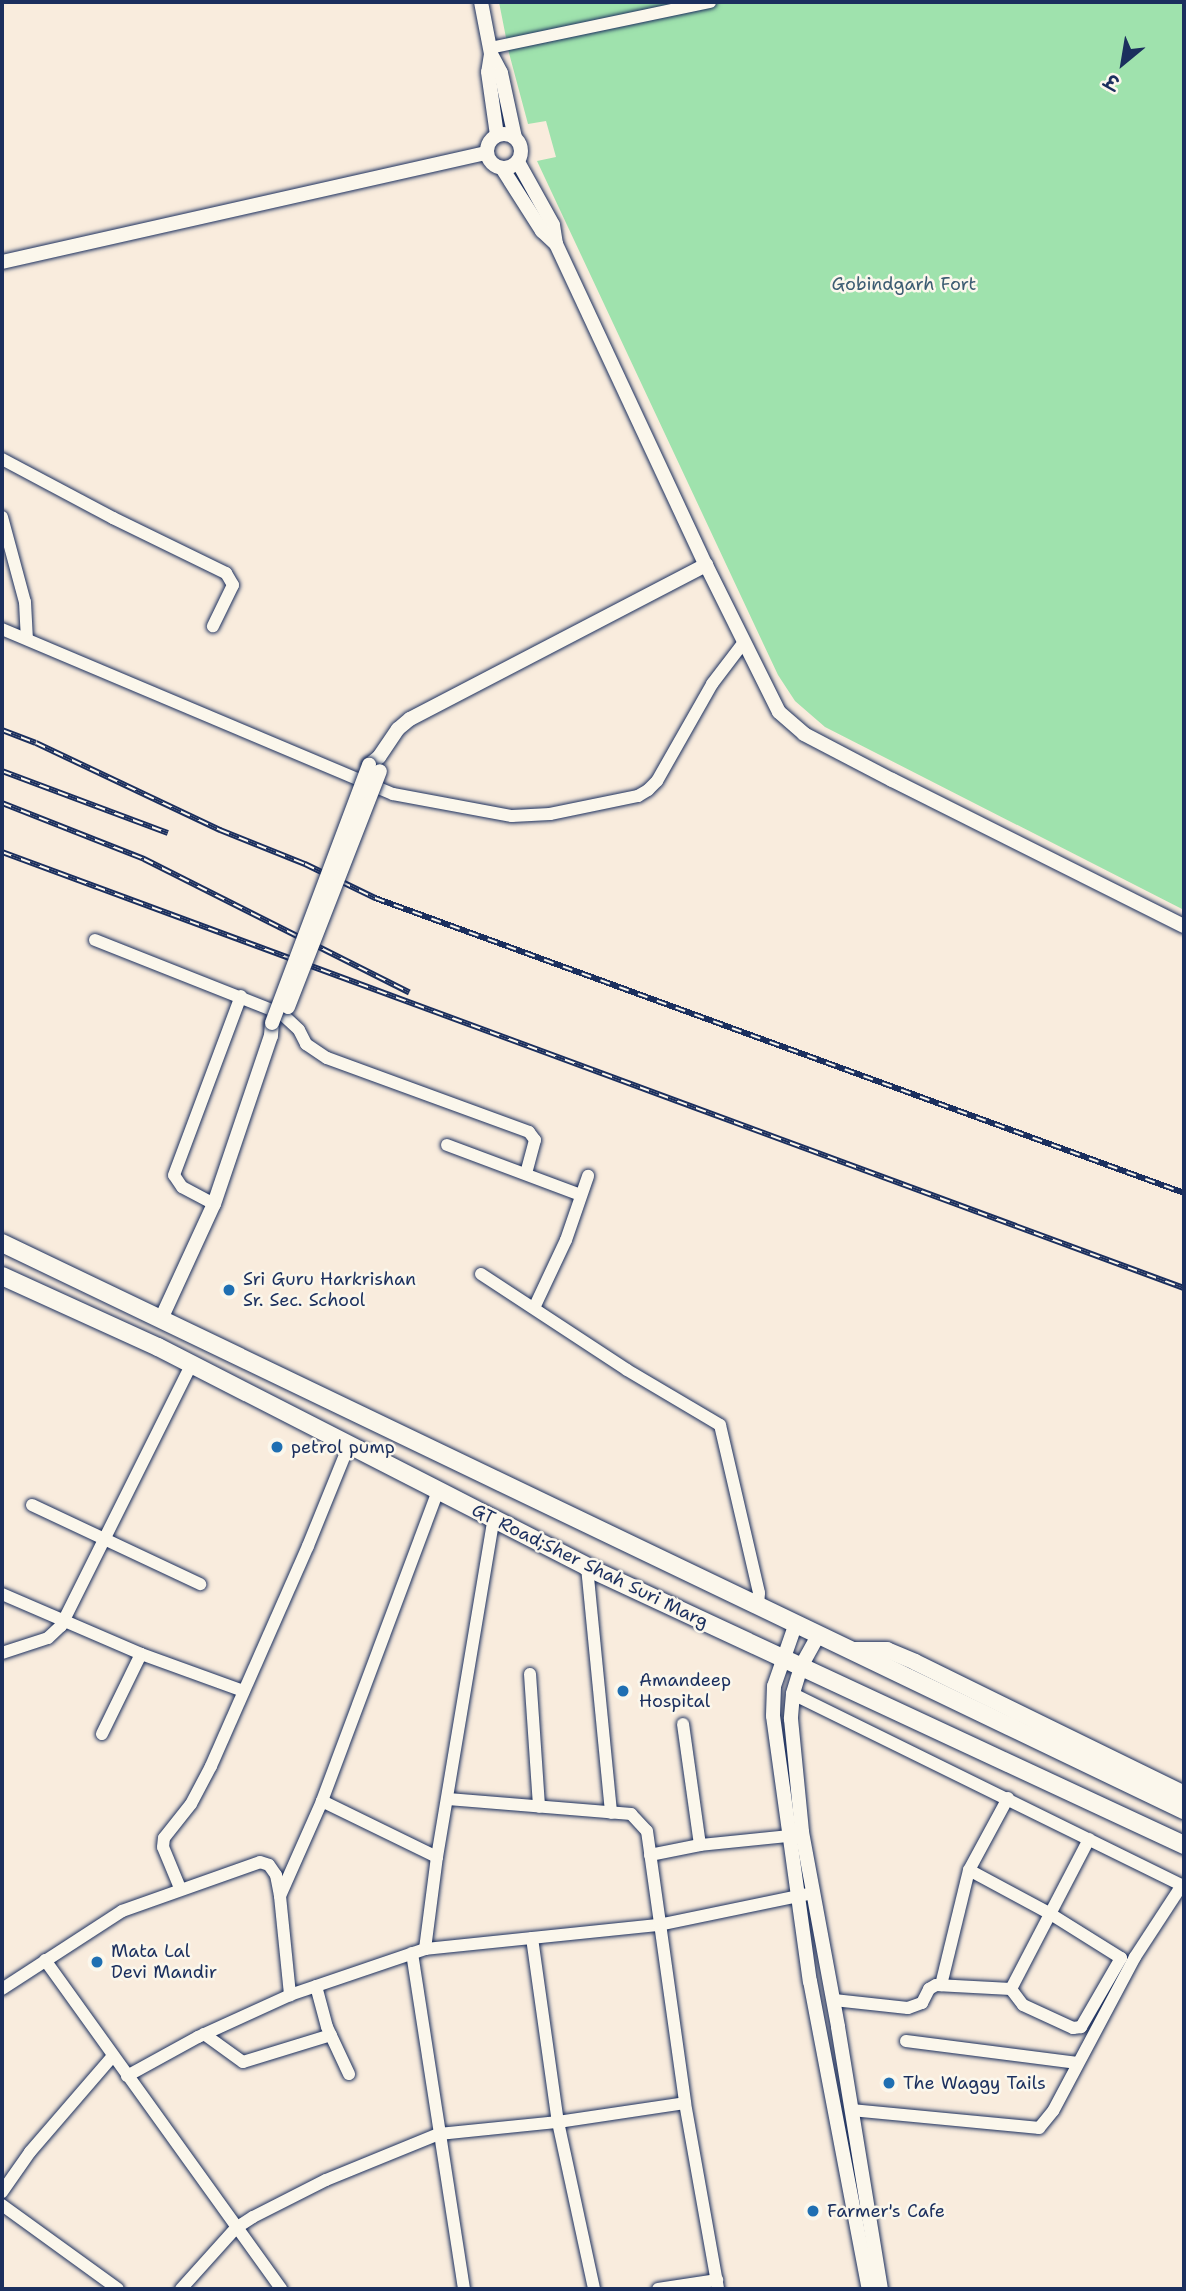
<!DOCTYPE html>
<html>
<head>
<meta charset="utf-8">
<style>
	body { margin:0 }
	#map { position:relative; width:1186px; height:2291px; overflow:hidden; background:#f9ecdd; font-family:"Shantell Sans","Playpen Sans Deva",sans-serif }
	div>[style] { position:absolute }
	.green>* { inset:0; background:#9fe2ad }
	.roads { filter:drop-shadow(0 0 2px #1b2f5e) drop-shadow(0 0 2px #1b2f5e) }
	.minor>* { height:12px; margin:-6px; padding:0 6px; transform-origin:6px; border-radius:6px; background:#fbf7ec }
	.tertiary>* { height:14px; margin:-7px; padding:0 7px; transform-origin:7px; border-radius:7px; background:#fbf7ec }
	.tertiary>.ring { margin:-7px; padding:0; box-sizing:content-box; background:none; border:14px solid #fbf7ec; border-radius:50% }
	.secondary>* { height:16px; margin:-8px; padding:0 8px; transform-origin:8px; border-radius:8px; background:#fbf7ec }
	.primary>* { height:18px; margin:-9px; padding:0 9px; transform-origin:9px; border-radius:9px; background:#fbf7ec }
	.rail>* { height:6px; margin-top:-3px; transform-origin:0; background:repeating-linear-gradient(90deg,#fbf7ec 0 10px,#1b2f5e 0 20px); box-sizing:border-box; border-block:2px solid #1b2f5e }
	.bridges { filter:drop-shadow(0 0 2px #1b2f5e) drop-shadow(0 0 2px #1b2f5e) }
	.tertiary-bridge>* { height:14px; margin:-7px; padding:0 7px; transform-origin:7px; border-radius:7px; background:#fbf7ec }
	.dots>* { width:19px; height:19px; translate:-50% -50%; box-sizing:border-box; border:4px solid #fbf7ec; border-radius:50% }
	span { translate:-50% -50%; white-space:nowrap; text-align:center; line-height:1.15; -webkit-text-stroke:5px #fbf7ec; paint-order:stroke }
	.park-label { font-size:18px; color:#3c5c72 }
	.poi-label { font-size:18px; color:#1b2f5e }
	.left { translate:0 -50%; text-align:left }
	.street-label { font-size:18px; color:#1b2f5e }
	.frame { position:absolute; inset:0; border:4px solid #1b2f5e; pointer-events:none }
	.north { position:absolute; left:1088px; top:28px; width:70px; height:70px; -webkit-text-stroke:5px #fbf7ec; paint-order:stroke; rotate:210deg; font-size:19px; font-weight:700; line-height:28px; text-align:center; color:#1b2f5e }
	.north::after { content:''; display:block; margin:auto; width:24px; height:32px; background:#1b2f5e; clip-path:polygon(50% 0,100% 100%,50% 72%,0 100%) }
</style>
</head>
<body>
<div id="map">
	<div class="green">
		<div style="clip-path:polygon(499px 2px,1184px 2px,1184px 910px,825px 727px,795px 701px,778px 675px,537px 161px,556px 157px,546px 121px,528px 124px,509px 53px)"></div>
	</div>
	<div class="roads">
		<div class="minor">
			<div style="left:490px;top:48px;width:225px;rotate:-11.8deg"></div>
			<div style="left:2px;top:459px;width:126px;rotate:28deg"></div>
			<div style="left:113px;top:518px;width:126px;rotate:26deg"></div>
			<div style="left:226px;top:573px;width:14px;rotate:60deg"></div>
			<div style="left:233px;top:585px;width:46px;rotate:116deg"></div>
			<div style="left:2px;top:517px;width:88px;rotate:74.9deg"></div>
			<div style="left:25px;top:602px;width:36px;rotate:87deg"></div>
			<div style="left:2px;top:629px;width:424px;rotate:22.9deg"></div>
			<div style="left:393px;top:794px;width:121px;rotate:10.5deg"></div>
			<div style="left:512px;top:816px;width:38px;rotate:-3deg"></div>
			<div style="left:550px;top:814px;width:90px;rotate:-11.6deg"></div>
			<div style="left:638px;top:796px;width:12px;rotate:-31deg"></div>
			<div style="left:648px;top:790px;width:13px;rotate:-45deg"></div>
			<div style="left:657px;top:781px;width:112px;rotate:-60.4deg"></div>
			<div style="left:712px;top:684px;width:53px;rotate:-52.7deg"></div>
			<div style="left:95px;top:940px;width:201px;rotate:21.6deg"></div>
			<div style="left:282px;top:1014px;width:23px;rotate:43deg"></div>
			<div style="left:299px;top:1030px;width:16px;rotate:63deg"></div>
			<div style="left:306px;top:1044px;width:25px;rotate:34deg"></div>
			<div style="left:327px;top:1058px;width:215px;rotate:20.1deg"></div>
			<div style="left:529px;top:1132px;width:10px;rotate:53deg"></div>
			<div style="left:535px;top:1140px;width:35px;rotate:105deg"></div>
			<div style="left:447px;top:1145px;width:143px;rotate:20.5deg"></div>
			<div style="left:214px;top:1204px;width:36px;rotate:-152deg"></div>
			<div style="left:182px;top:1187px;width:14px;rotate:-124deg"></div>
			<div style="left:174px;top:1175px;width:191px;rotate:-69.5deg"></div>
			<div style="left:481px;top:1274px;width:175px;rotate:33.3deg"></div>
			<div style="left:627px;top:1370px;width:108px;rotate:30.6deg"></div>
			<div style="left:720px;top:1425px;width:172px;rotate:76.9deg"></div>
			<div style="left:759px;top:1593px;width:12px;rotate:95deg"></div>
			<div style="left:534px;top:1308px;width:75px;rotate:-64.8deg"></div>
			<div style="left:566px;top:1240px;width:68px;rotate:-71deg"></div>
			<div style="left:32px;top:1505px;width:186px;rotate:25.2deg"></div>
			<div style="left:587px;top:1567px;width:247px;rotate:84.4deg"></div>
			<div style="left:2px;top:1594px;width:151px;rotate:23.3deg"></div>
			<div style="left:141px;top:1654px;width:89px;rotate:116deg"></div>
			<div style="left:2px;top:1653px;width:48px;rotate:-18.1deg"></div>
			<div style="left:48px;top:1638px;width:18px;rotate:-43deg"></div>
			<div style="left:61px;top:1626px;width:292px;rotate:-63.5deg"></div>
			<div style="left:141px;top:1654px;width:109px;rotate:19.9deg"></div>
			<div style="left:530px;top:1674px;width:133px;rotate:86.1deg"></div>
			<div style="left:793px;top:1694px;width:433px;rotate:26.2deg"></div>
			<div style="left:1182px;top:1885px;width:86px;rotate:123.1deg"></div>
			<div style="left:1135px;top:1957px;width:174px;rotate:118deg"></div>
			<div style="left:1053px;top:2111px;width:22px;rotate:129deg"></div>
			<div style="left:1039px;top:2128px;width:188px;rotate:-174.5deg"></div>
			<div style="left:683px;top:1724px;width:122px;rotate:82deg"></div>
			<div style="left:1008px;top:1798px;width:82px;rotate:118.4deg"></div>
			<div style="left:969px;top:1870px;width:91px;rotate:28.3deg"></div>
			<div style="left:1049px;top:1913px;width:85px;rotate:32deg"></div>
			<div style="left:1121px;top:1958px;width:80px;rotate:120.1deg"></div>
			<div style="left:1081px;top:2027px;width:8px;rotate:173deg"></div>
			<div style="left:1073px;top:2028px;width:55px;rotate:-155.3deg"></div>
			<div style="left:1023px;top:2005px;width:20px;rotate:-127deg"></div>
			<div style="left:448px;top:1799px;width:184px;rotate:4.7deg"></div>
			<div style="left:631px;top:1814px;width:23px;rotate:47deg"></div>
			<div style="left:647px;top:1831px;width:275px;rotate:82deg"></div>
			<div style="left:685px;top:2103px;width:189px;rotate:79.9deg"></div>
			<div style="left:322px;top:1801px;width:128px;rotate:26deg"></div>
			<div style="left:650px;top:1855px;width:51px;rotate:-11.3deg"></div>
			<div style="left:700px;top:1845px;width:89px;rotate:-5.8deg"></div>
			<div style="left:180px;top:1888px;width:44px;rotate:-112.5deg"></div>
			<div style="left:163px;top:1847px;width:9px;rotate:-84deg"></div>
			<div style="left:164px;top:1838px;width:43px;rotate:-51.5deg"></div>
			<div style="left:191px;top:1804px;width:43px;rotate:-62.2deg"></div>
			<div style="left:211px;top:1766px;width:240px;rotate:-66.2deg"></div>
			<div style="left:308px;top:1546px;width:109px;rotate:-67.9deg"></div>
			<div style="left:280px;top:1896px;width:104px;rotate:-66.1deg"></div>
			<div style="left:322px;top:1801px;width:332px;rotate:-69.5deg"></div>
			<div style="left:532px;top:1938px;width:186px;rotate:82deg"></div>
			<div style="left:558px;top:2122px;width:171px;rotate:77.8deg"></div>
			<div style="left:425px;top:1949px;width:93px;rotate:-82.6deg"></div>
			<div style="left:437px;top:1857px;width:341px;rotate:-80.5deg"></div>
			<div style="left:412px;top:1953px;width:340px;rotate:81.2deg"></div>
			<div style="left:45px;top:1960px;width:405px;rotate:54.3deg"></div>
			<div style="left:941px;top:1985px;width:118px;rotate:-76.3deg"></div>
			<div style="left:316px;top:1986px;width:42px;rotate:75deg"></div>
			<div style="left:327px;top:2027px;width:52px;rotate:64.9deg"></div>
			<div style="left:2px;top:1989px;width:143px;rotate:-33deg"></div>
			<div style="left:122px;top:1911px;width:146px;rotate:-19.5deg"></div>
			<div style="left:260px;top:1862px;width:9px;rotate:18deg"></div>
			<div style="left:269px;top:1865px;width:12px;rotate:55deg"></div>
			<div style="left:276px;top:1875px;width:21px;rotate:79deg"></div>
			<div style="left:280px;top:1896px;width:100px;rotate:84.2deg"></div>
			<div style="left:834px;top:2000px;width:74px;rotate:6.2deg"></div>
			<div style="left:908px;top:2008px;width:15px;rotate:-20deg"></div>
			<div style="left:922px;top:2003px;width:16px;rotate:-63deg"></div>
			<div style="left:929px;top:1989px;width:8px;rotate:-30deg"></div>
			<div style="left:936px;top:1985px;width:75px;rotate:3.1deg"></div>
			<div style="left:1011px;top:1989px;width:169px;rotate:-62.5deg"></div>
			<div style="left:204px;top:2034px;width:48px;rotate:35.7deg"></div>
			<div style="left:243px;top:2062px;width:92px;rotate:-17.1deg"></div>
			<div style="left:906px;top:2041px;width:173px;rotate:7.3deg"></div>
			<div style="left:127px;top:2076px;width:81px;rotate:-28.8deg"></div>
			<div style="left:198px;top:2037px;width:101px;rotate:-24.5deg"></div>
			<div style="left:290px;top:1995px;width:143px;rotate:-18.8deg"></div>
			<div style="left:425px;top:1949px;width:235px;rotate:-5.9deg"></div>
			<div style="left:659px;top:1925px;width:158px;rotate:-11.7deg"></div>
			<div style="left:2px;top:2192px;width:49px;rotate:-55deg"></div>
			<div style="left:30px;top:2152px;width:125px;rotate:-49.2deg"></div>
			<div style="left:2px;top:2205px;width:143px;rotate:35.9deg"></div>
			<div style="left:181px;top:2289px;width:82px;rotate:-48deg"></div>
			<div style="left:236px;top:2228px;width:20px;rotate:-33deg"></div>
			<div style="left:253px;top:2217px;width:82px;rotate:-26.9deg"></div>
			<div style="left:326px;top:2180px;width:122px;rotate:-22.2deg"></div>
			<div style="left:439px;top:2134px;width:120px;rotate:-5.8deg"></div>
			<div style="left:558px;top:2122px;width:128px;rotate:-8.5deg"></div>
			<div style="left:658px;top:2289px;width:60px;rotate:-8.7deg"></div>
		</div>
		<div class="tertiary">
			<div style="left:481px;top:2px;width:53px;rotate:79.1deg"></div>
			<div style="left:491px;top:54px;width:21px;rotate:62deg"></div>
			<div style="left:501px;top:73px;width:66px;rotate:77.8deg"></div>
			<div style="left:491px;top:54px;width:18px;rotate:99deg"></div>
			<div style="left:488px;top:72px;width:64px;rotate:81.9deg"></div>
			<div class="ring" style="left:487px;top:134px;width:20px;height:20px"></div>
			<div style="left:518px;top:162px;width:72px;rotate:60.9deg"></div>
			<div style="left:553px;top:225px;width:19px;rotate:81deg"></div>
			<div style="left:556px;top:244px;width:354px;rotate:65deg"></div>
			<div style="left:706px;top:565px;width:164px;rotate:63.6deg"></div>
			<div style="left:779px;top:712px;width:33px;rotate:41deg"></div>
			<div style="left:804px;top:734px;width:99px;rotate:27.6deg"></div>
			<div style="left:892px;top:780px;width:326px;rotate:26.6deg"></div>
			<div style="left:502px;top:168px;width:75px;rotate:57.6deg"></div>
			<div style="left:542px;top:231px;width:19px;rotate:43deg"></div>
			<div style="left:2px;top:262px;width:497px;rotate:-12.7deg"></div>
			<div style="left:369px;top:765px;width:13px;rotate:-39deg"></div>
			<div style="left:379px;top:757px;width:34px;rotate:-56deg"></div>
			<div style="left:398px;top:729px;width:16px;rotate:-40deg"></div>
			<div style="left:410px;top:719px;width:334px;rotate:-27.5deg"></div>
			<div style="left:161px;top:1319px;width:127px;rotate:-65.3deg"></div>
			<div style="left:214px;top:1204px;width:177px;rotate:-71.3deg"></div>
			<div style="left:271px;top:1036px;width:13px;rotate:-86deg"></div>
			<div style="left:796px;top:1623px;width:67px;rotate:109.2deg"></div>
			<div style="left:774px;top:1686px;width:30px;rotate:92deg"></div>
			<div style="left:773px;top:1716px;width:268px;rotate:82.1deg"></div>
			<div style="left:810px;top:1981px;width:314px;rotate:79.2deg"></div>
			<div style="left:819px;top:1634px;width:38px;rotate:119deg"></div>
			<div style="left:801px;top:1667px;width:28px;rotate:107deg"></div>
			<div style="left:793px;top:1694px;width:25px;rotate:95deg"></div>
			<div style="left:791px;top:1719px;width:114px;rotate:84.4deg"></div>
			<div style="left:802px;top:1832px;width:198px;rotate:79.5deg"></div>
			<div style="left:838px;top:2027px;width:266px;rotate:80.7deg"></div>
		</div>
		<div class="secondary">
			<div style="left:853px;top:1650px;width:34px"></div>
			<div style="left:887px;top:1650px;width:30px;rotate:23deg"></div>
			<div style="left:915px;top:1662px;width:300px;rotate:26.1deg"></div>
		</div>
		<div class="primary">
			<div style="left:2px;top:1243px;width:1311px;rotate:25.63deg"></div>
			<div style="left:2px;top:1276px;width:171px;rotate:24.5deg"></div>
			<div style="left:158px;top:1347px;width:482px;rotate:27.1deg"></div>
			<div style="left:587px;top:1567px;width:659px;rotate:24.97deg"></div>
		</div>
	</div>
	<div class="rail">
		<div style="left:2px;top:730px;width:36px;rotate:21deg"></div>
		<div style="left:36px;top:743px;width:204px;rotate:25.3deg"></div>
		<div style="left:220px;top:830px;width:92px;rotate:21.8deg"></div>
		<div style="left:305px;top:864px;width:78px;rotate:25.9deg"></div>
		<div style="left:375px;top:898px;width:861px;rotate:20.03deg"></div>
		<div style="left:2px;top:771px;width:177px;rotate:20.5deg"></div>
		<div style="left:2px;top:803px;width:153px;rotate:21.5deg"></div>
		<div style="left:144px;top:859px;width:297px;rotate:26.7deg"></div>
		<div style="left:2px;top:852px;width:1260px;rotate:20.25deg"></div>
	</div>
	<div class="bridges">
		<div class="tertiary-bridge">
			<div style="left:288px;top:1007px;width:253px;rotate:-68.7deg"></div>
			<div style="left:272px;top:1023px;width:276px;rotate:-69.4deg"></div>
		</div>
	</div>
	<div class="dots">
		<div style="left:229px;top:1290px;background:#1f6fb2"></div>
		<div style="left:277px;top:1447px;background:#1f6fb2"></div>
		<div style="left:623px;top:1691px;background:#1f6fb2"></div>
		<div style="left:97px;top:1962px;background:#1f6fb2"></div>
		<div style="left:889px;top:2083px;background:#1f6fb2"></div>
		<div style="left:813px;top:2211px;background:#1f6fb2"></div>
	</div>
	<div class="park-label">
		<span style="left:904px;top:284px">Gobindgarh Fort</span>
	</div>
	<div class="poi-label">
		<span class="left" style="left:243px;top:1290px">Sri Guru Harkrishan<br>Sr. Sec. School</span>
		<span class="left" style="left:291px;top:1447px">petrol pump</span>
		<span class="left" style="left:639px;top:1691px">Amandeep<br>Hospital</span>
		<span class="left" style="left:111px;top:1962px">Mata Lal<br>Devi Mandir</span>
		<span class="left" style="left:903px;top:2083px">The Waggy Tails</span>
		<span class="left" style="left:827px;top:2211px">Farmer's Cafe</span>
	</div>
	<div class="street-label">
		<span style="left:590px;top:1566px;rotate:26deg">GT Road;Sher Shah Suri Marg</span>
	</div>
	<div class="frame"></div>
	<div class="north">उ</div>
</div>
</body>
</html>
